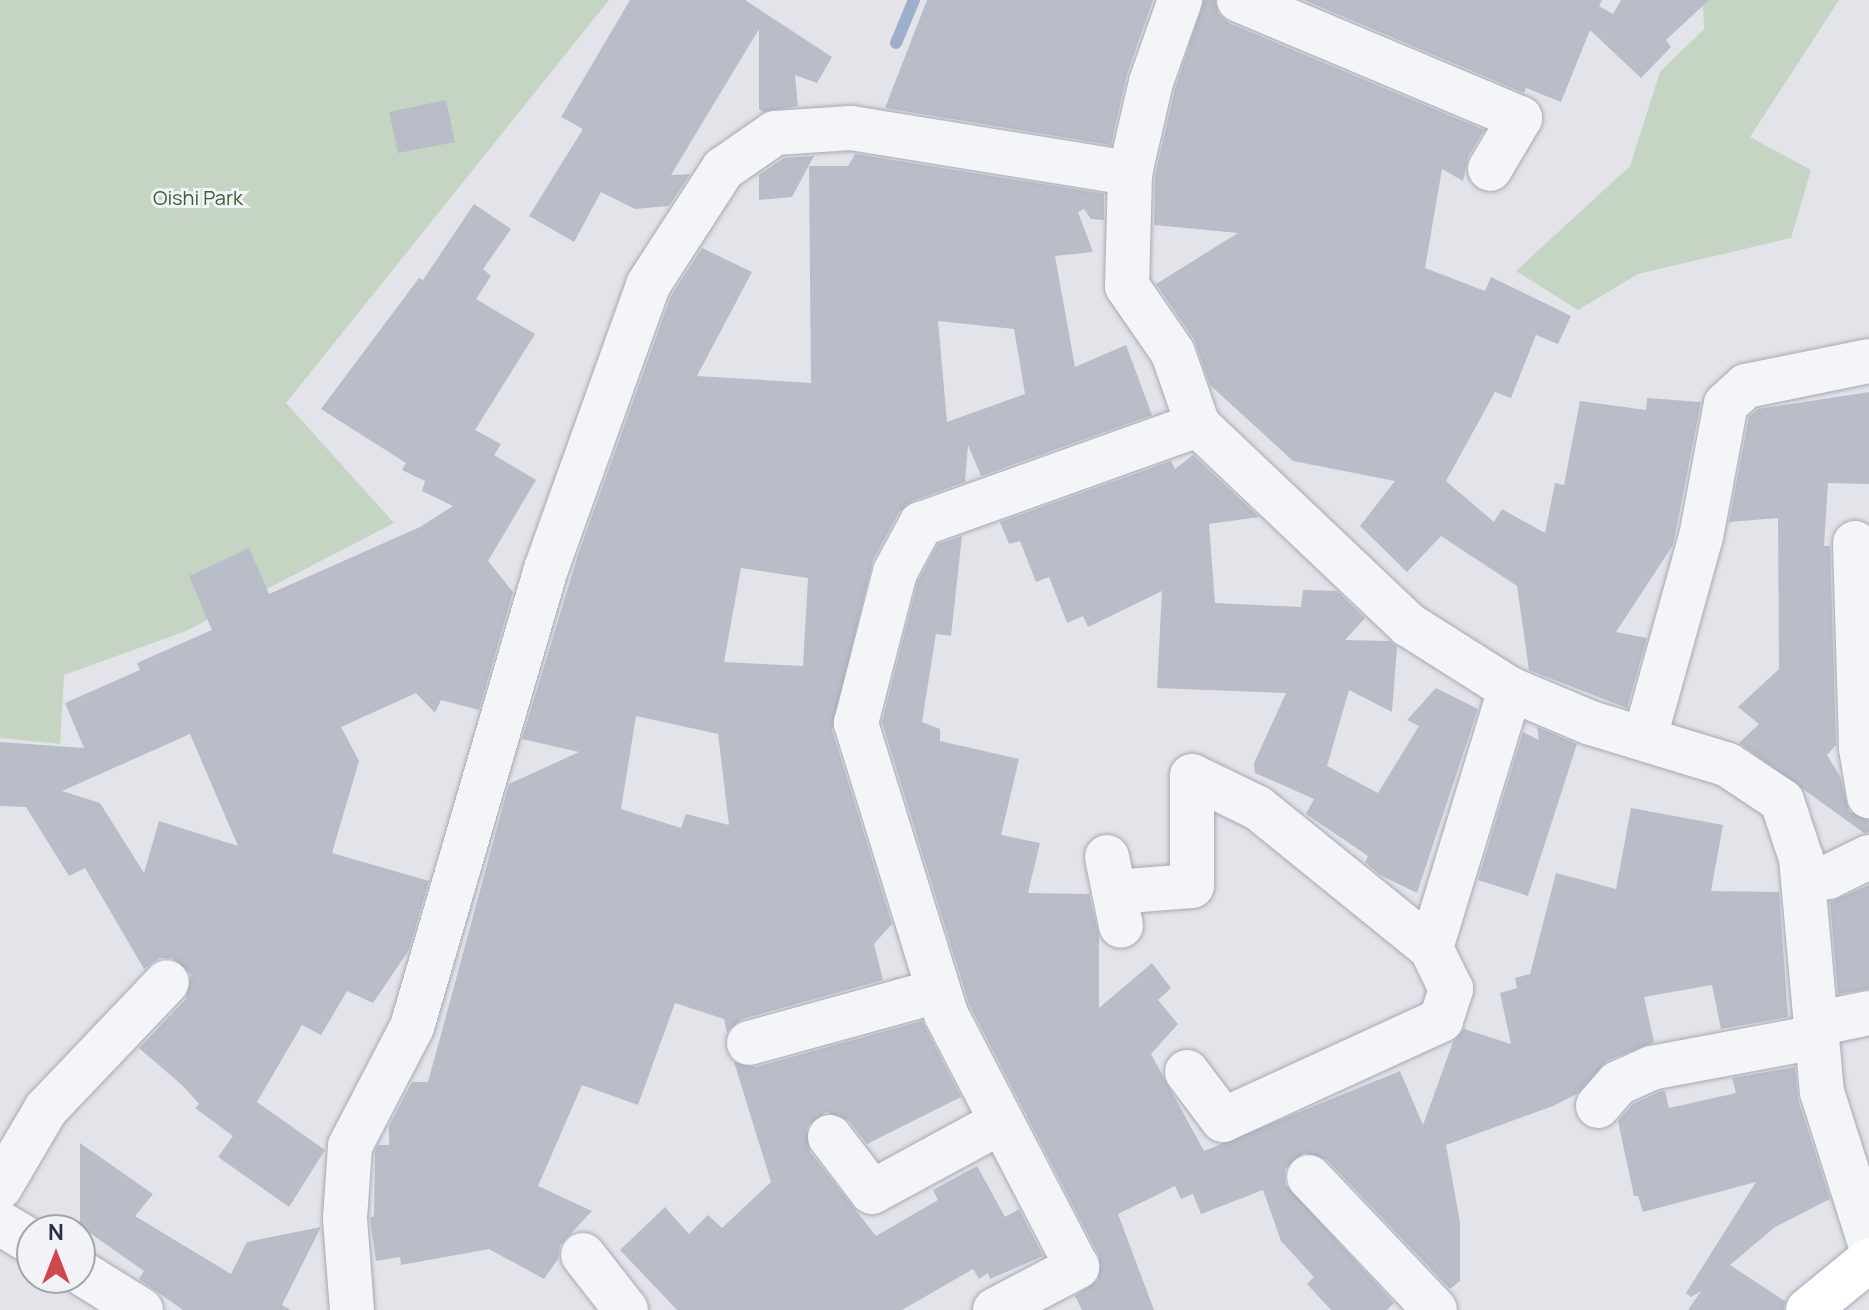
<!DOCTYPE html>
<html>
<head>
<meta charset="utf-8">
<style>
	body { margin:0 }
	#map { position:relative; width:1869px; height:1310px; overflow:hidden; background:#e2e4ea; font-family:Manrope,sans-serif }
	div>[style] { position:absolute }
	.green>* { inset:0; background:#c5d4c3 }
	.stream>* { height:12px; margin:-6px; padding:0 6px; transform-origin:6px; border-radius:6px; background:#9dafca }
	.building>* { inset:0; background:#b9bdc7 }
	.roads { filter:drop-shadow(0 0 2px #a7aab4) drop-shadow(0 0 2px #a7aab4) }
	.minor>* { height:44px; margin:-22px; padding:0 22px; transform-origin:22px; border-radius:22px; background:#f4f5f8 }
	.major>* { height:44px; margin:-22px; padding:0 22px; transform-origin:22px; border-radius:22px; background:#fff }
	span { translate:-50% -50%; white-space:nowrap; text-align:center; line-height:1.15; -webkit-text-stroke:6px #f1f3f7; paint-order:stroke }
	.park-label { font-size:20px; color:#3b5e37 }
	.north { position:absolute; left:16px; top:1214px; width:80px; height:80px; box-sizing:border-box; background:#f1f3f7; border:2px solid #a1a5af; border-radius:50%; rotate:0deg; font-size:22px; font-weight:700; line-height:32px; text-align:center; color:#2a3042 }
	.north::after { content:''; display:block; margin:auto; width:28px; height:36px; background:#cf474f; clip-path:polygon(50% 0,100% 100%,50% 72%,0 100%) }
</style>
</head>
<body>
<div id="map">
	<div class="green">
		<div style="clip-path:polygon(0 0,609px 0,286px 403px,394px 523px,186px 631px,64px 675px,60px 744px,0 738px)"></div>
		<div style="clip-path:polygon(1703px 0,1839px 0,1750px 137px,1811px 170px,1791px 238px,1638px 274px,1578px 310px,1516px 271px,1630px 166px,1660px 72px,1704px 29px)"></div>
	</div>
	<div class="stream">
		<div style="left:896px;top:43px;width:47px;rotate:-67.3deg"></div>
	</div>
	<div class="building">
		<div style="clip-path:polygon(630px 0,745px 0,832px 57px,817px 83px,795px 75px,798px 106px,763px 112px,759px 109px,759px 29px,671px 175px,690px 174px,669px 206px,635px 209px,601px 192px,574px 242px,529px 216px,583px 129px,561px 117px)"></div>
		<div style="clip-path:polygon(927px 0,1153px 0,1127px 74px,1111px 145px,885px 108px)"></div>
		<div style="clip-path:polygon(1204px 0,1215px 0,1219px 14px,1229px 23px,1484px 130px,1468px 157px,1463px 181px,1442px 169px,1425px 268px,1485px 291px,1491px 277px,1571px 316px,1558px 344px,1536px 335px,1511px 398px,1495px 392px,1446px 481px,1494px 522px,1502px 509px,1545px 533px,1555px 483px,1564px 485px,1580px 401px,1646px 410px,1647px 398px,1701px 402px,1673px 545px,1616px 632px,1647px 638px,1627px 708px,1529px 670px,1517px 586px,1441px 536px,1407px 572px,1360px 526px,1395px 481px,1293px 461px,1210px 385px,1194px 339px,1156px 284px,1238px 233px,1154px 225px,1155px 176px,1175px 89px)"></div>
		<div style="clip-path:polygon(1304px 0,1602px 0,1599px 6px,1613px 14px,1621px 0,1709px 0,1666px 40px,1671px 47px,1641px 78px,1590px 30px,1561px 102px,1526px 88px,1524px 93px)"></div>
		<div style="clip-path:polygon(446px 100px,455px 142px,398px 153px,389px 112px)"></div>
		<div style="clip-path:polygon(evenodd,855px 154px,1104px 194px,1104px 220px,1091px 219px,1084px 209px,1078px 212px,1093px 252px,1055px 256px,1075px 367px,1126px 345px,1152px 415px,981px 476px,968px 445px,965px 482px,912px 501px,899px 512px,873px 560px,832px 730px,892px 924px,874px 944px,883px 980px,742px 1019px,727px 1032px,724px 1019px,675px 1003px,638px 1105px,582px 1085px,538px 1186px,592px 1211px,560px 1245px,558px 1259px,544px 1279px,489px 1249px,401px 1265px,400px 1257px,376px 1261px,370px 1218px,374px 1216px,375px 1152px,378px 1145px,389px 1145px,389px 1126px,412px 1082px,428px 1082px,509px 784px,579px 752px,522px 739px,578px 555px,671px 296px,702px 248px,752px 272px,697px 376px,811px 383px,809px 166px,848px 166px,855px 154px,938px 321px,1014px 329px,1025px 394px,947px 422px,938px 321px,855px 154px,741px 568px,808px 578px,803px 666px,724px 662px,741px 568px,855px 154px,636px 716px,718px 734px,729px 825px,686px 814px,681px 828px,621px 809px,636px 716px)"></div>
		<div style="clip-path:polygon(814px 156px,792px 197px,759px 200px,759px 175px,784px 158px)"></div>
		<div style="clip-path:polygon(evenodd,474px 204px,511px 229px,483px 269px,491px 276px,476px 299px,535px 334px,475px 430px,501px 444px,494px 455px,536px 480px,488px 561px,513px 592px,479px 710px,441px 700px,435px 713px,416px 693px,341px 727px,359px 761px,332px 853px,429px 881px,409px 950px,373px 1003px,347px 991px,321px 1035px,302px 1025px,257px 1102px,325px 1150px,289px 1207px,218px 1157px,233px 1136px,195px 1108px,199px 1104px,183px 1086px,139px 1048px,186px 999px,191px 974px,172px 958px,159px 958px,144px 969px,85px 868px,69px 876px,26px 807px,0 806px,0 742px,84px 748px,65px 703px,140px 670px,137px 663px,212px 630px,189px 576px,249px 548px,269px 594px,420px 527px,453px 506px,422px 491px,425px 481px,402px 470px,406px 463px,321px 409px,419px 278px,423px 280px,474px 204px,190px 734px,238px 846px,159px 821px,144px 873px,100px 803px,62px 791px,190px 734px)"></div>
		<div style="clip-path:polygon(1869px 392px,1869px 484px,1828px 483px,1824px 546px,1830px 546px,1836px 745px,1827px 755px,1840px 776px,1849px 811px,1869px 820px,1869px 832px,1864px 833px,1739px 743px,1759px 724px,1738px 707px,1779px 669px,1778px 518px,1729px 522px,1749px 417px,1758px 409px)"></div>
		<div style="clip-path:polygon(1193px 455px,1259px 517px,1209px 524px,1215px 603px,1301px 607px,1303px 590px,1337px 591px,1365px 618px,1345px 640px,1390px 641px,1397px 647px,1392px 712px,1349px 690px,1327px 766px,1378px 793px,1419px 726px,1407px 720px,1436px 688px,1478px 709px,1417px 893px,1380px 875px,1365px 862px,1368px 856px,1306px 814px,1314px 799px,1255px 773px,1254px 763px,1286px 693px,1157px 688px,1162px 591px,1088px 627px,1083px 616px,1067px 623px,1049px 577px,1036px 582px,1020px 541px,1009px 544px,1000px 522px,1171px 461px,1175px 469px)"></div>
		<div style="clip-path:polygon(962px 536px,951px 636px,936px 634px,922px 722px,940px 729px,940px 741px,1019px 759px,1001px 835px,1040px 843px,1028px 893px,1089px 894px,1099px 936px,1099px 1008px,1152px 963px,1171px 988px,1158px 1000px,1178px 1024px,1151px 1054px,1204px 1151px,1400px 1071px,1423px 1125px,1453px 1042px,1464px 1029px,1511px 1044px,1500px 993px,1517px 988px,1515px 978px,1530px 974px,1556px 873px,1616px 889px,1631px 808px,1723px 825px,1711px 891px,1779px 892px,1788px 1017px,1721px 1029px,1712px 985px,1644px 997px,1654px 1042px,1607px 1061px,1577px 1094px,1553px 1106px,1446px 1145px,1460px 1222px,1460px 1281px,1450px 1289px,1327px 1160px,1304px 1153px,1285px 1169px,1285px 1184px,1394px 1303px,1387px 1310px,1331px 1310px,1307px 1284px,1314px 1277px,1281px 1241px,1263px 1190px,1201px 1214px,1193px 1194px,1181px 1199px,1175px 1186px,1118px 1214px,1154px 1310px,1082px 1310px,1075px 1296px,1098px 1280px,1099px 1256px,969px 1004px,882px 722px,918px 581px,938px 544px)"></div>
		<div style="clip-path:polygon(1537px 727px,1577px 744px,1528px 896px,1478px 880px,1523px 732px,1539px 740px)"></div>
		<div style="clip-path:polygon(1869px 885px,1869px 989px,1838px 994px,1830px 902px)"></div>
		<div style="clip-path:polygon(922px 1021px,961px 1097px,867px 1144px,849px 1121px,826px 1112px,807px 1127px,810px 1152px,876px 1236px,938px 1200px,933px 1190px,977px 1166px,1005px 1217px,1019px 1209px,1043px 1256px,990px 1279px,988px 1273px,979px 1279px,973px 1269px,902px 1310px,677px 1310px,620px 1250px,665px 1207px,689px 1234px,708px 1215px,722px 1228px,771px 1182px,734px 1062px,756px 1067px)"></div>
		<div style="clip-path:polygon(1795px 1067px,1798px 1099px,1830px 1199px,1775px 1227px,1730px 1265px,1785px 1301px,1784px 1310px,1688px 1310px,1701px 1291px,1691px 1297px,1686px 1293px,1756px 1182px,1643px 1212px,1638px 1196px,1634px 1196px,1618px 1121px,1633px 1104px,1659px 1092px,1665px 1091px,1669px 1108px,1736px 1093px,1732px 1078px)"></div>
		<div style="clip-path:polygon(80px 1143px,153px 1194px,135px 1216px,231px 1274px,247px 1242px,321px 1227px,282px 1305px,291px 1310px,183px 1310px,139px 1279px,144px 1271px,80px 1226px)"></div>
	</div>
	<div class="roads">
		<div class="minor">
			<div style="left:1239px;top:0;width:305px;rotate:22.8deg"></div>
			<div style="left:1520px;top:118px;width:59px;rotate:120.5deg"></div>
			<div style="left:1130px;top:173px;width:93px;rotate:-77deg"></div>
			<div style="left:1151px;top:82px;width:87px;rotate:-70.5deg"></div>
			<div style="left:1855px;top:543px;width:205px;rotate:88.3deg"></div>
			<div style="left:1861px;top:748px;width:49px;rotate:80.5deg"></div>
			<div style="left:1645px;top:737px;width:208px;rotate:-74.4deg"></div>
			<div style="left:1701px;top:537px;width:135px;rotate:-79.4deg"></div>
			<div style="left:1726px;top:404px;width:27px;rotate:-42deg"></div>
			<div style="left:1746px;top:386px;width:126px;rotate:-11.5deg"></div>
			<div style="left:1107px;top:857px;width:70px;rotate:78.5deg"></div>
			<div style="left:1804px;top:880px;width:24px;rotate:-7deg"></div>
			<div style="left:1828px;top:877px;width:46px;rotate:-26deg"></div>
			<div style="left:1114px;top:892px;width:78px;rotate:-4.4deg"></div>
			<div style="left:1192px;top:886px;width:110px;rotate:-90deg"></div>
			<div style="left:1192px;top:776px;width:73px;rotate:25.9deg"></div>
			<div style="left:1258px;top:808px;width:223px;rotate:39deg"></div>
			<div style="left:1431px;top:948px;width:271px;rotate:-73deg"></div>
			<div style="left:1815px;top:1024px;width:55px;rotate:-11.5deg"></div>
			<div style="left:749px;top:1043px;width:196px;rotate:-15.4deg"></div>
			<div style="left:1187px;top:1072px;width:60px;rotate:53.1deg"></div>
			<div style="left:1223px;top:1120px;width:240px;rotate:-24.6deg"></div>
			<div style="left:1441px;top:1020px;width:33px;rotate:-72deg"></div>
			<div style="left:1451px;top:989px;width:46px;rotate:-116deg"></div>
			<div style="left:1598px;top:1106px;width:30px;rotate:-49deg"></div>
			<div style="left:1618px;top:1083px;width:36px;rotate:-24deg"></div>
			<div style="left:1651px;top:1068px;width:169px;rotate:-10.6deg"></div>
			<div style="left:830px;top:1137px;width:69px;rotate:52.6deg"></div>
			<div style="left:872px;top:1192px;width:147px;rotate:-28.5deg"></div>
			<div style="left:1309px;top:1177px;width:183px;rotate:46.5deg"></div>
			<div style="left:0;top:1187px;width:91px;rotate:-59.5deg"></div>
			<div style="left:46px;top:1109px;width:175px;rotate:-46.4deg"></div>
			<div style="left:0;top:1223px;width:37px;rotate:31deg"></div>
			<div style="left:583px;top:1255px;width:70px;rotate:52deg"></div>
			<div style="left:80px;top:1272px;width:72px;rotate:31.9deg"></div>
			<div style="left:352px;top:1310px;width:92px;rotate:-94.4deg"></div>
			<div style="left:345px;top:1218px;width:72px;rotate:-86deg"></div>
			<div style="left:350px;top:1146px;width:134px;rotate:-62.5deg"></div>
			<div style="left:412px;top:1027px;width:477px;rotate:-73.7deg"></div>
			<div style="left:546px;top:569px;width:302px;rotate:-70.2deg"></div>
			<div style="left:648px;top:285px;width:138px;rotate:-57.1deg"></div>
			<div style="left:723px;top:169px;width:63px;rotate:-34.7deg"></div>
			<div style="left:775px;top:133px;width:76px;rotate:-3.8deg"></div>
			<div style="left:851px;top:128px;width:283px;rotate:9.2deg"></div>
			<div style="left:1130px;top:173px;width:113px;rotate:91.5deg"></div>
			<div style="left:1127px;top:286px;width:81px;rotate:55.5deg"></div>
			<div style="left:1173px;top:353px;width:76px;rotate:70.9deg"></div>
			<div style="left:1198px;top:425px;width:291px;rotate:43.5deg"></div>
			<div style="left:1409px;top:625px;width:120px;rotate:32.4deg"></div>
			<div style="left:1510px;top:689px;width:88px;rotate:22.8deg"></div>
			<div style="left:1591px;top:723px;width:143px;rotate:17deg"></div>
			<div style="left:1728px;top:765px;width:65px;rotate:33.7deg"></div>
			<div style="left:1782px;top:801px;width:60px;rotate:71.6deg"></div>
			<div style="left:1801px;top:858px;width:235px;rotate:84.9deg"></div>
			<div style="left:1822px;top:1092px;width:155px;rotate:72.4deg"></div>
			<div style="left:995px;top:1310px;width:93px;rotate:-27.7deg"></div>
			<div style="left:1077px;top:1267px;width:285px;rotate:-117.4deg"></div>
			<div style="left:946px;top:1014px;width:305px;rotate:-107.2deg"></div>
			<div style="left:856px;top:723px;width:156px;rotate:-75.5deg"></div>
			<div style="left:895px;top:572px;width:55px;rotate:-61.6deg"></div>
			<div style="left:921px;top:524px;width:294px;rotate:-19.7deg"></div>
		</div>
		<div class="major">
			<div style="left:1808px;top:1310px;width:79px;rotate:-39.3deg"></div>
		</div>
	</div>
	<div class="park-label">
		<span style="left:198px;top:197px">Oishi Park</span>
	</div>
	<div class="north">N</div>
</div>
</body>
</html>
